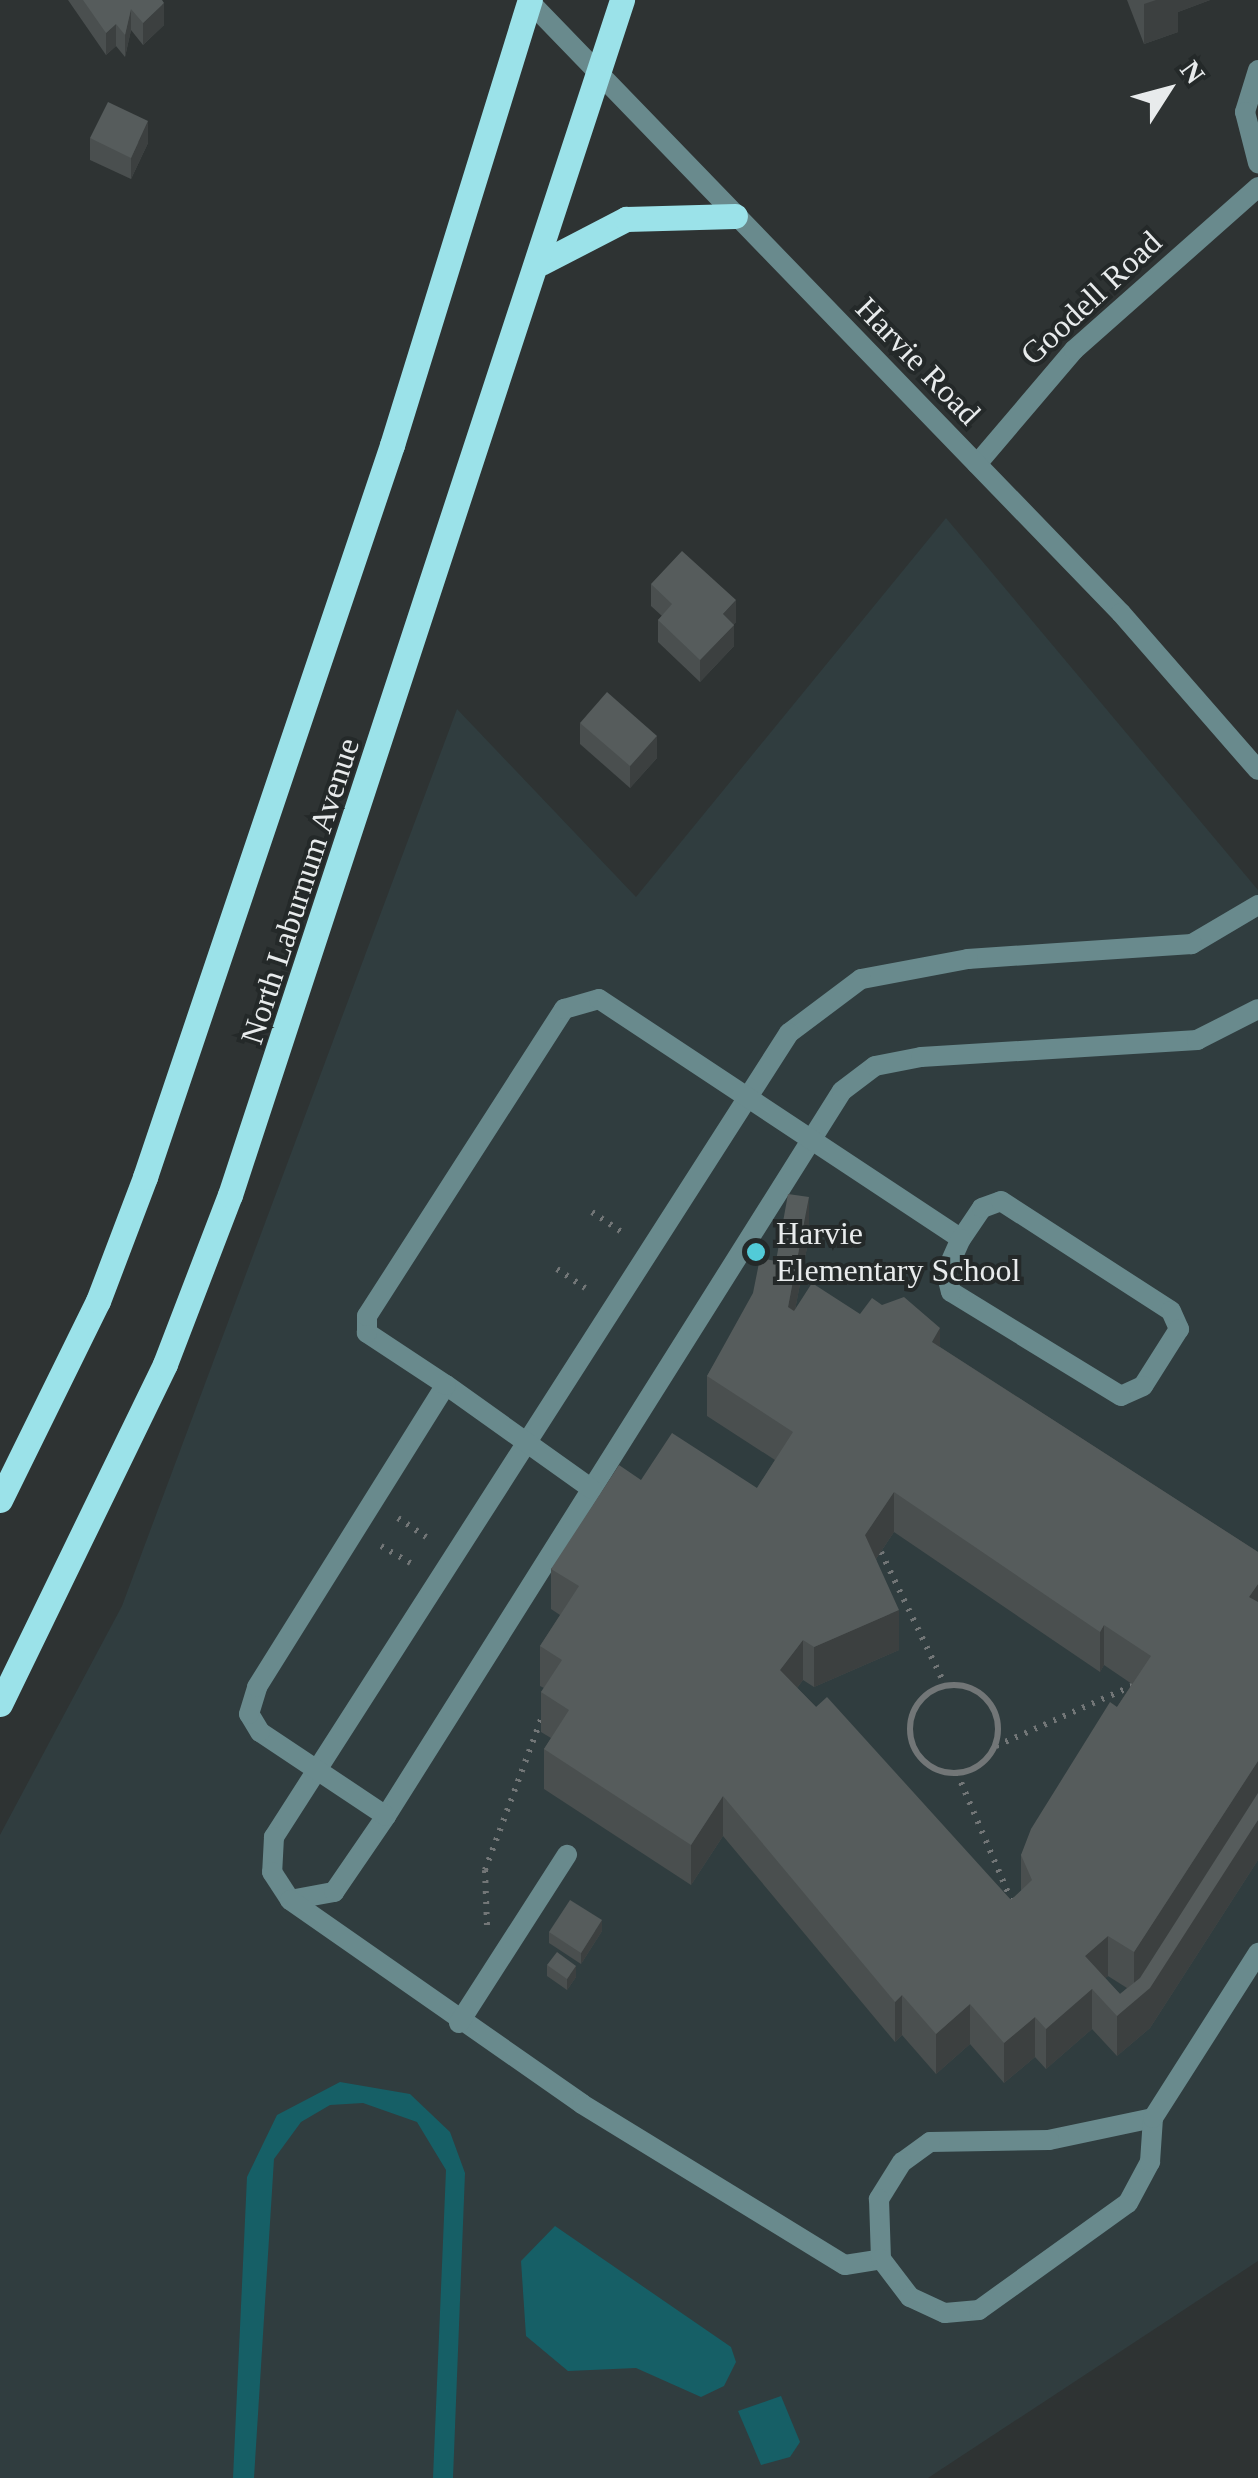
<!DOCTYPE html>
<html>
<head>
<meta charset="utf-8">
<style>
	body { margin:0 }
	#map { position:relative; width:1258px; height:2478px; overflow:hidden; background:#2e3333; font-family:"Times New Roman",serif }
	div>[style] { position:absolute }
	.built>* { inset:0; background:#303d3f }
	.green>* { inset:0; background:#165f66 }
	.path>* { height:6px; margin-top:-3px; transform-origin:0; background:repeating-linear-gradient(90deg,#727677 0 2.5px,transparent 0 10.5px) }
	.path>.ring { margin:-3px; padding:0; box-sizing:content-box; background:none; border:6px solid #727677; border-radius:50% }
	.service>* { height:20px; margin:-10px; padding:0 10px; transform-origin:10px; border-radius:10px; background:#698a8d }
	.minor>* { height:20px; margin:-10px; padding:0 10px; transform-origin:10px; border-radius:10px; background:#698a8d }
	.tertiary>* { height:20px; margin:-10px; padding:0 10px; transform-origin:10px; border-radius:10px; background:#698a8d }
	.primary>* { height:25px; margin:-12.5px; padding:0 12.5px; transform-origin:12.5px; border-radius:12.5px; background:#9be2e9 }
	.wall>* { inset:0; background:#4a4f4f }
	.shaded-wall>* { inset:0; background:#3c4040 }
	.building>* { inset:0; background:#565c5c }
	.dots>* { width:28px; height:28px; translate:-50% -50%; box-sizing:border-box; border:5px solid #242929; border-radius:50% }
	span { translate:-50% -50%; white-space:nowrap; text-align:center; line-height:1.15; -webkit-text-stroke:8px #242929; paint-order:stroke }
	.street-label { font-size:32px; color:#e8ebec }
	.poi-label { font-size:32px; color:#e8ebec }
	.left { translate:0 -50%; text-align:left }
	.north { position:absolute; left:1118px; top:40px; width:100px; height:100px; -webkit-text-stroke:8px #242929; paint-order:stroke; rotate:54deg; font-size:28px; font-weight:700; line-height:40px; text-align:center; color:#e8ebec }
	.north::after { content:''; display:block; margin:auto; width:35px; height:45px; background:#e8ebec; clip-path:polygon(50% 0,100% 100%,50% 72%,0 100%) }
</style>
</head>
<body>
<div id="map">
	<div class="built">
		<div style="clip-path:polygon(946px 518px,1258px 890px,1258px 2261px,928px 2478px,0 2478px,0 1835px,122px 1606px,457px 709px,636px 897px)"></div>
	</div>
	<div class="green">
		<div style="clip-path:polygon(340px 2082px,410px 2094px,450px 2132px,465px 2173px,453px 2478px,433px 2478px,446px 2170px,417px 2122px,363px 2103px,330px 2105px,301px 2122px,274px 2159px,254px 2478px,233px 2478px,247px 2177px,277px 2115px)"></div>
		<div style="clip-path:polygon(555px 2226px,731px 2347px,736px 2362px,724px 2386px,701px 2397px,636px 2368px,568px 2371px,526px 2336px,521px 2261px)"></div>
		<div style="clip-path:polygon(781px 2396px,800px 2442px,790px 2457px,761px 2465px,738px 2411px)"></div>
	</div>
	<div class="path">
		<div style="left:592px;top:1212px;width:36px;rotate:34deg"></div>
		<div style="left:557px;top:1269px;width:34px;rotate:34deg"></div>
		<div style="left:398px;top:1518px;width:34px;rotate:34deg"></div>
		<div style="left:381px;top:1546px;width:34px;rotate:30deg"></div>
		<div style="left:881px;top:1552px;width:148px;rotate:64.3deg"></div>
		<div class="ring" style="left:910px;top:1685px;width:82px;height:82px"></div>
		<div style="left:996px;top:1746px;width:151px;rotate:-23.8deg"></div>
		<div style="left:957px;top:1773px;width:142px;rotate:66.9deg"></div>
		<div style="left:487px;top:1925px;width:55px;rotate:-92.1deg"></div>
		<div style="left:485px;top:1870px;width:166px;rotate:-69.6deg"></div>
	</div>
	<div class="service">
		<div style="left:1258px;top:70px;width:44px;rotate:107.2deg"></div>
		<div style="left:1245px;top:112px;width:53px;rotate:75.7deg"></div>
		<div style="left:1258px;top:905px;width:77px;rotate:149.4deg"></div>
		<div style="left:1192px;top:944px;width:225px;rotate:176.2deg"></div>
		<div style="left:968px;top:959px;width:109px;rotate:169.4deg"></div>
		<div style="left:861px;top:979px;width:90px;rotate:143.1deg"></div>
		<div style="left:789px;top:1033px;width:955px;rotate:122.64deg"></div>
		<div style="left:274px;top:1837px;width:35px;rotate:93deg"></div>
		<div style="left:272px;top:1872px;width:33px;rotate:57deg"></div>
		<div style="left:290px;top:1900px;width:45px;rotate:-10.3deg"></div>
		<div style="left:334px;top:1892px;width:92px;rotate:-55.6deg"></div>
		<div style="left:386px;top:1816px;width:856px;rotate:-57.83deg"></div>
		<div style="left:842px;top:1091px;width:41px;rotate:-37.1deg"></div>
		<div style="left:875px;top:1066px;width:47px;rotate:-11.1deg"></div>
		<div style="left:921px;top:1057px;width:277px;rotate:-3.5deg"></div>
		<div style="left:1197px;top:1040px;width:68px;rotate:-26.9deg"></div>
		<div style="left:446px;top:1385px;width:179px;rotate:35.5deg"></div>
		<div style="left:386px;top:1816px;width:151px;rotate:-146.3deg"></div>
		<div style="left:260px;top:1732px;width:21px;rotate:-121deg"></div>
		<div style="left:249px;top:1714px;width:28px;rotate:-73deg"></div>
		<div style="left:257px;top:1687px;width:356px;rotate:-58deg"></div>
		<div style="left:446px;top:1385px;width:95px;rotate:-146.6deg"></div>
		<div style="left:367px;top:1333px;width:17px;rotate:-90deg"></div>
		<div style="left:367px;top:1316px;width:365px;rotate:-57.3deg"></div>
		<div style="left:564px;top:1009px;width:36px;rotate:-16deg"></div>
		<div style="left:599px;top:999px;width:434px;rotate:33.5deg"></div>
		<div style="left:961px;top:1239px;width:37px;rotate:-56deg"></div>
		<div style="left:982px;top:1208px;width:20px;rotate:-20deg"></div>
		<div style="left:1001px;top:1201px;width:202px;rotate:32.9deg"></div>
		<div style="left:1171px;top:1311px;width:20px;rotate:66deg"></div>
		<div style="left:1179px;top:1329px;width:67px;rotate:122.3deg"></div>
		<div style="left:1143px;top:1386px;width:24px;rotate:156deg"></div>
		<div style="left:1121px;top:1396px;width:199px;rotate:-148.5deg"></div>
		<div style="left:951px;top:1292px;width:21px;rotate:-104deg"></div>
		<div style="left:946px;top:1272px;width:36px;rotate:-66deg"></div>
		<div style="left:290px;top:1900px;width:356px;rotate:34.9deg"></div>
		<div style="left:582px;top:2104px;width:308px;rotate:31.5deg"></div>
		<div style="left:845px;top:2265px;width:36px;rotate:-9deg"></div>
		<div style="left:459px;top:2023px;width:200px;rotate:-57.3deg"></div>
		<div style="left:1153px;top:2118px;width:106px;rotate:168.1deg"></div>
		<div style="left:1049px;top:2140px;width:119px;rotate:179deg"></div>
		<div style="left:930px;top:2142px;width:34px;rotate:144deg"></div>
		<div style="left:902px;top:2162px;width:44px;rotate:121.9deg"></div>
		<div style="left:879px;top:2199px;width:60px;rotate:88.1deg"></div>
		<div style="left:881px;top:2259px;width:48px;rotate:52.7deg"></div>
		<div style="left:910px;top:2297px;width:38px;rotate:25deg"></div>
		<div style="left:945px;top:2313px;width:34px;rotate:-5deg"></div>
		<div style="left:979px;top:2310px;width:183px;rotate:-35.7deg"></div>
		<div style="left:1128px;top:2203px;width:47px;rotate:-61.8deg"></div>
		<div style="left:1150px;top:2162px;width:44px;rotate:-86.1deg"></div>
		<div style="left:1153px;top:2118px;width:196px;rotate:-57.5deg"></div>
	</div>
	<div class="minor">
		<div style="left:977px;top:464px;width:150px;rotate:-49.6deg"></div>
		<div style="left:1074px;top:350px;width:246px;rotate:-41.5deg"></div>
	</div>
	<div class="tertiary">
		<div style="left:528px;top:0;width:853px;rotate:45.95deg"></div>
		<div style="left:1121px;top:613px;width:208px;rotate:48.9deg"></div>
	</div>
	<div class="primary">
		<div style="left:541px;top:263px;width:96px;rotate:-27.4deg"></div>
		<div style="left:626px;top:219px;width:109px;rotate:-1.6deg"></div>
		<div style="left:0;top:1500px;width:222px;rotate:-63.8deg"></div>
		<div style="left:98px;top:1301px;width:133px;rotate:-69.2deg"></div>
		<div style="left:145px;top:1177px;width:773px;rotate:-71.35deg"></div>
		<div style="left:392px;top:445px;width:466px;rotate:-72.8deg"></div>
		<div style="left:0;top:1704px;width:378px;rotate:-64.1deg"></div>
		<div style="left:165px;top:1364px;width:181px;rotate:-69deg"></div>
		<div style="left:230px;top:1195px;width:1258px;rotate:-71.84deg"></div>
	</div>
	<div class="wall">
		<div style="clip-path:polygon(68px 0,162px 0,164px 25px,143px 45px,131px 30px,125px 57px,116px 46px,106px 55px)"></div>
		<div style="clip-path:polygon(1127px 0,1210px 0,1178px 12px,1178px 32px,1144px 44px)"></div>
		<div style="clip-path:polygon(90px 138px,148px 143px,131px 179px,90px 160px)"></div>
		<div style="clip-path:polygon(651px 584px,736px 622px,734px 624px,734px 646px,700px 682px,658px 642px,658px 620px,662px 616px,651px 606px)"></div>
		<div style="clip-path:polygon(580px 723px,657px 758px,630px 788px,580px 744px)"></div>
		<div style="clip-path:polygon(evenodd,809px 1237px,795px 1310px,860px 1314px,940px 1347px,1258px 1552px,1258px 1860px,1150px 2028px,1117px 2056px,1092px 2029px,1046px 2069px,1035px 2057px,1004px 2083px,970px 2044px,936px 2074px,902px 2035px,895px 2042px,723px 1836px,691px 1885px,544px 1789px,544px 1749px,551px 1738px,541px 1732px,541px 1692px,544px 1688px,540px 1686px,540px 1646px,560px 1615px,551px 1609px,551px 1569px,641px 1480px,757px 1488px,775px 1460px,707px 1416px,707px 1376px,776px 1261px,809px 1237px,894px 1532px,1100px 1672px,1104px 1665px,1132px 1684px,1021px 1855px,1021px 1891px,1011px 1900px,797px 1688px,803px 1680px,814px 1687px,899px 1650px,876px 1559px,894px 1532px,809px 1237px,1108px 1976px,1127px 1988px,1120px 1994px,1105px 1978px,1108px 1976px)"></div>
		<div style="clip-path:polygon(602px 1931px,581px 1964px,549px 1943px,549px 1932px)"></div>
		<div style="clip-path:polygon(547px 1965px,576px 1977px,567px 1990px,547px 1976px)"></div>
	</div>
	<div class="shaded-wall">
		<div style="clip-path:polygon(1156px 0,1210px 0,1178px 12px,1178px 32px,1144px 44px,1144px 4px)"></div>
		<div style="clip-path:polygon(164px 3px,164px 25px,143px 45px,143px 23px)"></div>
		<div style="clip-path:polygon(131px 9px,131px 30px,125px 57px,125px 35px)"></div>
		<div style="clip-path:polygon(116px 24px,116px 46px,106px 55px,106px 33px)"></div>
		<div style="clip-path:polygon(148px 121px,148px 143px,131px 179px,131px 158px)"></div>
		<div style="clip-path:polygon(736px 600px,736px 622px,723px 636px,723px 614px)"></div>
		<div style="clip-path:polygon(734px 625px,734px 646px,700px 682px,700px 660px)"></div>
		<div style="clip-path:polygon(657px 736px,657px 758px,630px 788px,630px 766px)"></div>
		<div style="clip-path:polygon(809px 1197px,809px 1237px,788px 1347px,788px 1307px)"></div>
		<div style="clip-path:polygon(940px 1328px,940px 1368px,932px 1342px)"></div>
		<div style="clip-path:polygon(894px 1492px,894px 1532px,865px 1575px,865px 1535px)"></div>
		<div style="clip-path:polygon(1258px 1584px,1258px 1624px,1249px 1597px)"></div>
		<div style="clip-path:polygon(899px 1610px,899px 1650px,814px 1687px,814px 1647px)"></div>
		<div style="clip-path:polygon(1104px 1625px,1104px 1665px,1100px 1672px,1100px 1632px)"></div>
		<div style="clip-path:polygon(803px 1640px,803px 1680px,780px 1710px,780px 1670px)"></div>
		<div style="clip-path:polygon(1258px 1761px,1258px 1801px,1134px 1992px,1134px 1952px)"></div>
		<div style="clip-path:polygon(723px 1796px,723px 1836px,691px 1885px,691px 1845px)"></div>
		<div style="clip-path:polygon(1258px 1820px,1258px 1860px,1150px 2028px,1117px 2056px,1117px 2016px)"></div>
		<div style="clip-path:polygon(602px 1920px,602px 1931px,581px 1964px,581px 1953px)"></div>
		<div style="clip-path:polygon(1108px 1936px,1108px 1976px,1092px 1990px,1092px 2029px,1046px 2069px,1046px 2029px,1085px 1956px)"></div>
		<div style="clip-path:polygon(576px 1966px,576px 1977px,567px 1990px,567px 1979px)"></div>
		<div style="clip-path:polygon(902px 1995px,902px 2035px,895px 2042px,895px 2002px)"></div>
		<div style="clip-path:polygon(970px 2004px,970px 2044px,936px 2074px,936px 2034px)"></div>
		<div style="clip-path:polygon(1035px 2017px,1035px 2057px,1004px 2083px,1004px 2043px)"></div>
	</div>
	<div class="building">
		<div style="clip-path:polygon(83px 0,162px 0,164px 3px,143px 23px,131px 9px,125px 35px,116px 24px,106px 33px)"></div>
		<div style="clip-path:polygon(108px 102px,148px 121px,131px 158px,90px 138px)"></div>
		<div style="clip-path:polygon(682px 551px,736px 600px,723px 614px,734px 625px,700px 660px,658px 620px,672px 604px,651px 584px)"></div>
		<div style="clip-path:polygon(607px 692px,657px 736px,630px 766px,580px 723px)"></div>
		<div style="clip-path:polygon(evenodd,788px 1194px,809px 1197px,788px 1307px,794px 1311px,812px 1283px,860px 1314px,872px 1298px,882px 1305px,904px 1297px,940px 1328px,932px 1342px,1258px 1552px,1258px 1584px,1249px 1597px,1258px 1602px,1258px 1761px,1134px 1952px,1108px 1936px,1085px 1956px,1120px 1994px,1140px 1978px,1258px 1793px,1258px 1820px,1150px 1988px,1117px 2016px,1092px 1989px,1046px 2029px,1035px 2017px,1004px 2043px,970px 2004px,936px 2034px,902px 1995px,895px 2002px,723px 1796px,691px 1845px,544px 1749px,569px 1710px,541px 1692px,562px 1660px,540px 1646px,579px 1586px,551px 1569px,619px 1465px,641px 1480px,672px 1433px,757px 1488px,793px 1432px,707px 1376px,753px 1293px,760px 1258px,776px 1261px,788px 1194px,894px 1492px,1100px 1632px,1104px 1625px,1151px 1656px,1117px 1707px,1110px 1702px,1031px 1829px,1021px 1855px,1032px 1880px,1011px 1900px,827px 1697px,816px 1707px,780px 1670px,803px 1640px,814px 1647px,899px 1610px,865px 1535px,894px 1492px)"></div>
		<div style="clip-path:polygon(570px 1900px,602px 1920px,581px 1953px,549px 1932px)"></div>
		<div style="clip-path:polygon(557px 1952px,576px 1966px,567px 1979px,547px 1965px)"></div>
	</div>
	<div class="dots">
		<div style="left:756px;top:1252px;background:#52cbd8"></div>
	</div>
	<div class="street-label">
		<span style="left:1091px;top:298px;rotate:-43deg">Goodell Road</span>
		<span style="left:918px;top:361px;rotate:46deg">Harvie Road</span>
		<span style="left:300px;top:891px;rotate:-72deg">North Laburnum Avenue</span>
	</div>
	<div class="poi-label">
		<span class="left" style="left:776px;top:1252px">Harvie<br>Elementary School</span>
	</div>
	<div class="north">N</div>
</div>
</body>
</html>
